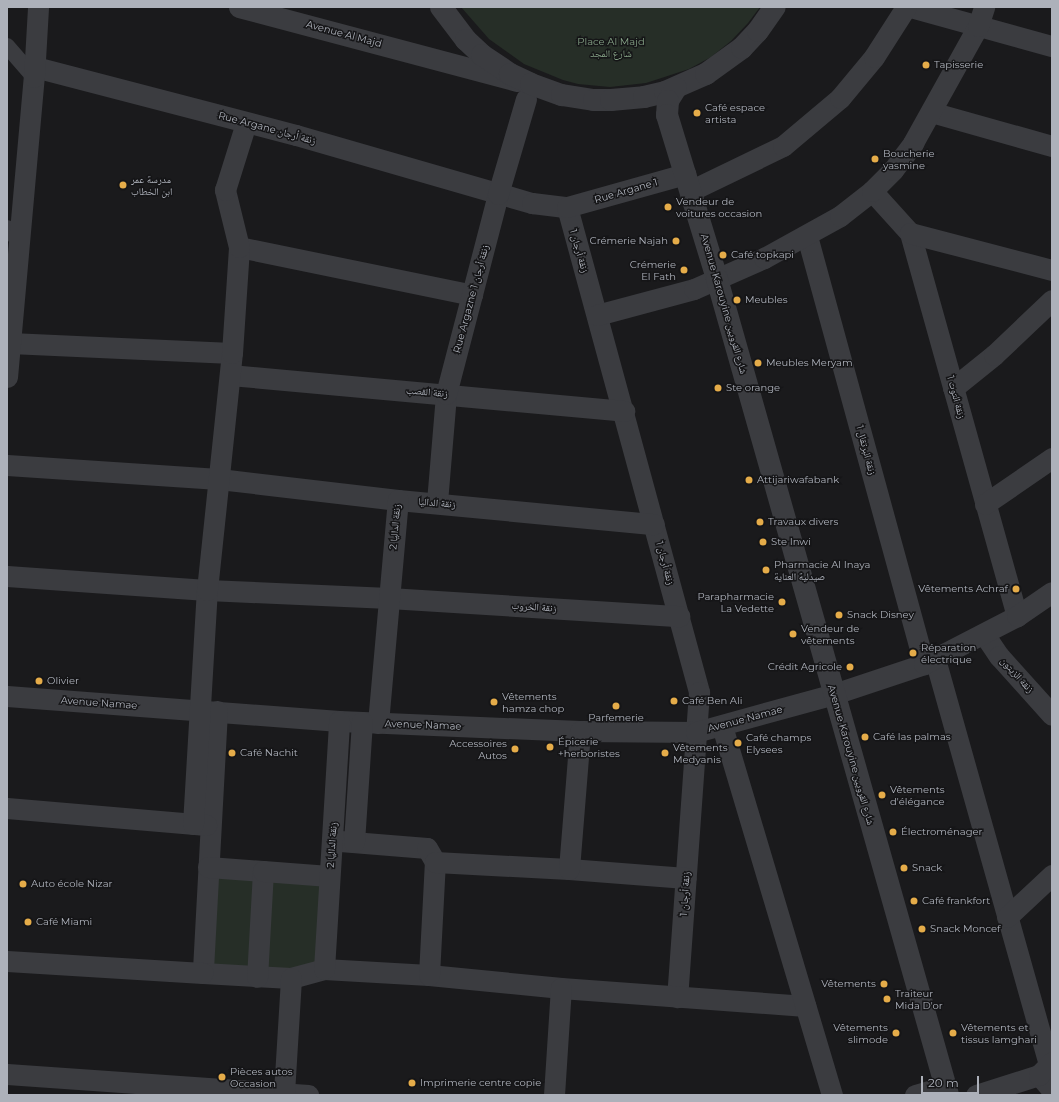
<!DOCTYPE html>
<html>
<head>
<meta charset="utf-8">
<style>
	body { margin:0 }
	#map { position:relative; width:1059px; height:1102px; overflow:hidden; background:#1a1a1c; font-family:Montserrat,"Noto Naskh Arabic",sans-serif }
	div>[style] { position:absolute }
	.green>* { inset:0; background:#262e27 }
	.pedestrian>* { height:16px; margin:-8px; padding:0 8px; transform-origin:8px; border-radius:8px; background:#3b3c40 }
	.minor>* { height:21px; margin:-10.5px; padding:0 10.5px; transform-origin:10.5px; border-radius:10.5px; background:#3b3c40 }
	.tertiary>* { height:22px; margin:-11px; padding:0 11px; transform-origin:11px; border-radius:11px; background:#3b3c40 }
	.dots>* { width:11px; height:11px; translate:-50% -50%; box-sizing:border-box; border:2px solid #151517; border-radius:50% }
	span { translate:-50% -50%; white-space:nowrap; text-align:center; line-height:1.15; -webkit-text-stroke:3px #151517; paint-order:stroke }
	.street-label { font-size:10px; color:#adb1ba }
	.park-label { font-size:10px; color:#86a387 }
	.poi-label { font-size:10px; color:#adb1ba }
	.left { translate:0 -50%; text-align:left }
	.right { translate:-100% -50%; text-align:right }
	.frame { position:absolute; inset:0; border:8px solid #adb1ba; pointer-events:none }
	.scale { position:absolute; left:921px; top:1076px; width:58px; height:18px; box-sizing:border-box; border:2px solid #adb1ba; border-top:0; padding-left:5px; font-size:12px; line-height:14px; white-space:nowrap; color:#adb1ba; -webkit-text-stroke:3px #151517; paint-order:stroke }
</style>
</head>
<body>
<div id="map">
	<div class="green">
		<div style="clip-path:polygon(461px 7px,760px 7px,748px 23px,731px 41px,711px 57px,689px 69px,646px 83px,610px 87px,578px 84px,563px 80px,524px 64px,489px 39px)"></div>
		<div style="clip-path:polygon(208px 867px,329px 876px,324px 969px,203px 973px)"></div>
	</div>
	<div class="pedestrian">
		<div style="left:7px;top:46px;width:41px;rotate:48.9deg"></div>
		<div style="left:7px;top:228px;width:18px;rotate:47deg"></div>
	</div>
	<div class="minor">
		<div style="left:239px;top:7px;width:288px;rotate:14.9deg"></div>
		<div style="left:910px;top:7px;width:147px;rotate:15.4deg"></div>
		<div style="left:35px;top:67px;width:270px;rotate:14.6deg"></div>
		<div style="left:296px;top:135px;width:246px;rotate:16.1deg"></div>
		<div style="left:532px;top:203px;width:35px;rotate:7deg"></div>
		<div style="left:567px;top:207px;width:503px;rotate:74.77deg"></div>
		<div style="left:699px;top:692px;width:306px;rotate:94.1deg"></div>
		<div style="left:931px;top:112px;width:126px;rotate:15.7deg"></div>
		<div style="left:690px;top:191px;width:103px;rotate:-25.8deg"></div>
		<div style="left:783px;top:146px;width:75px;rotate:-40.1deg"></div>
		<div style="left:840px;top:98px;width:53px;rotate:-50.3deg"></div>
		<div style="left:874px;top:57px;width:59px;rotate:-57.4deg"></div>
		<div style="left:872px;top:191px;width:57px;rotate:47.9deg"></div>
		<div style="left:910px;top:233px;width:398px;rotate:74.4deg"></div>
		<div style="left:567px;top:207px;width:123px;rotate:-15.6deg"></div>
		<div style="left:910px;top:233px;width:147px;rotate:14.6deg"></div>
		<div style="left:807px;top:236px;width:444px;rotate:74.7deg"></div>
		<div style="left:239px;top:247px;width:238px;rotate:11.6deg"></div>
		<div style="left:597px;top:315px;width:100px;rotate:-15deg"></div>
		<div style="left:694px;top:289px;width:77px;rotate:-23.9deg"></div>
		<div style="left:764px;top:258px;width:87px;rotate:-28.9deg"></div>
		<div style="left:840px;top:216px;width:41px;rotate:-38deg"></div>
		<div style="left:872px;top:191px;width:30px;rotate:-45deg"></div>
		<div style="left:893px;top:170px;width:34px;rotate:-53deg"></div>
		<div style="left:913px;top:143px;width:134px;rotate:-60.9deg"></div>
		<div style="left:978px;top:26px;width:20px;rotate:-72deg"></div>
		<div style="left:10px;top:343px;width:222px;rotate:2.6deg"></div>
		<div style="left:230px;top:375px;width:396px;rotate:5.2deg"></div>
		<div style="left:7px;top:377px;width:301px;rotate:-84.9deg"></div>
		<div style="left:34px;top:77px;width:70px;rotate:-86.7deg"></div>
		<div style="left:953px;top:388px;width:53px;rotate:-38.8deg"></div>
		<div style="left:994px;top:355px;width:80px;rotate:-43.5deg"></div>
		<div style="left:7px;top:465px;width:212px;rotate:3.8deg"></div>
		<div style="left:219px;top:479px;width:180px;rotate:6.7deg"></div>
		<div style="left:398px;top:500px;width:257px;rotate:5.4deg"></div>
		<div style="left:437px;top:502px;width:108px;rotate:-85.2deg"></div>
		<div style="left:446px;top:394px;width:207px;rotate:-75.4deg"></div>
		<div style="left:498px;top:194px;width:99px;rotate:-73.6deg"></div>
		<div style="left:985px;top:504px;width:81px;rotate:-34.5deg"></div>
		<div style="left:7px;top:576px;width:200px;rotate:4deg"></div>
		<div style="left:207px;top:590px;width:182px;rotate:2.5deg"></div>
		<div style="left:389px;top:598px;width:291px;rotate:3.6deg"></div>
		<div style="left:984px;top:634px;width:27px;rotate:56deg"></div>
		<div style="left:999px;top:656px;width:79px;rotate:48.1deg"></div>
		<div style="left:935px;top:659px;width:422px;rotate:74.3deg"></div>
		<div style="left:7px;top:696px;width:333px;rotate:4.3deg"></div>
		<div style="left:339px;top:721px;width:241px;rotate:2.4deg"></div>
		<div style="left:580px;top:731px;width:116px;rotate:0.5deg"></div>
		<div style="left:696px;top:732px;width:143px;rotate:-15.4deg"></div>
		<div style="left:834px;top:694px;width:95px;rotate:-18.4deg"></div>
		<div style="left:924px;top:664px;width:105px;rotate:-27.3deg"></div>
		<div style="left:1017px;top:616px;width:42px;rotate:-34.4deg"></div>
		<div style="left:217px;top:711px;width:262px;rotate:93.1deg"></div>
		<div style="left:203px;top:973px;width:88px;rotate:3.3deg"></div>
		<div style="left:291px;top:978px;width:34px;rotate:-15deg"></div>
		<div style="left:324px;top:969px;width:105px;rotate:3.3deg"></div>
		<div style="left:429px;top:975px;width:133px;rotate:5.6deg"></div>
		<div style="left:561px;top:988px;width:245px;rotate:4.2deg"></div>
		<div style="left:378px;top:723px;width:224px;rotate:-84.9deg"></div>
		<div style="left:722px;top:726px;width:385px;rotate:73.4deg"></div>
		<div style="left:7px;top:808px;width:200px;rotate:4.9deg"></div>
		<div style="left:193px;top:824px;width:234px;rotate:-86.6deg"></div>
		<div style="left:207px;top:590px;width:238px;rotate:-84deg"></div>
		<div style="left:232px;top:353px;width:106px;rotate:-86.2deg"></div>
		<div style="left:239px;top:247px;width:59px;rotate:-103.8deg"></div>
		<div style="left:225px;top:190px;width:70px;rotate:-72.6deg"></div>
		<div style="left:340px;top:841px;width:87px;rotate:4.6deg"></div>
		<div style="left:427px;top:848px;width:16px;rotate:60deg"></div>
		<div style="left:354px;top:842px;width:120px;rotate:-86.2deg"></div>
		<div style="left:208px;top:867px;width:55px;rotate:4.2deg"></div>
		<div style="left:263px;top:871px;width:106px;rotate:93.2deg"></div>
		<div style="left:569px;top:869px;width:117px;rotate:4.4deg"></div>
		<div style="left:263px;top:871px;width:66px;rotate:4.3deg"></div>
		<div style="left:1007px;top:917px;width:62px;rotate:-43deg"></div>
		<div style="left:7px;top:961px;width:196px;rotate:3.5deg"></div>
		<div style="left:324px;top:969px;width:248px;rotate:-86.5deg"></div>
		<div style="left:429px;top:975px;width:113px;rotate:-87deg"></div>
		<div style="left:435px;top:862px;width:134px;rotate:3deg"></div>
		<div style="left:569px;top:869px;width:138px;rotate:-85.4deg"></div>
		<div style="left:7px;top:1074px;width:302px;rotate:4deg"></div>
		<div style="left:1039px;top:1075px;width:20px;rotate:49deg"></div>
		<div style="left:284px;top:1093px;width:115px;rotate:-86.5deg"></div>
		<div style="left:554px;top:1095px;width:107px;rotate:-86.3deg"></div>
		<div style="left:915px;top:1095px;width:32px;rotate:-16deg"></div>
		<div style="left:976px;top:1095px;width:66px;rotate:-17.6deg"></div>
		<div style="left:1039px;top:1075px;width:18px;rotate:-45deg"></div>
	</div>
	<div class="tertiary">
		<div style="left:441px;top:7px;width:41px;rotate:52.9deg"></div>
		<div style="left:466px;top:40px;width:22px;rotate:43deg"></div>
		<div style="left:482px;top:55px;width:34px;rotate:34deg"></div>
		<div style="left:510px;top:74px;width:23px;rotate:25deg"></div>
		<div style="left:531px;top:84px;width:33px;rotate:20deg"></div>
		<div style="left:562px;top:95px;width:32px;rotate:9deg"></div>
		<div style="left:594px;top:100px;width:17px"></div>
		<div style="left:611px;top:100px;width:33px;rotate:-5deg"></div>
		<div style="left:644px;top:97px;width:22px;rotate:-13deg"></div>
		<div style="left:665px;top:92px;width:45px;rotate:-23.7deg"></div>
		<div style="left:706px;top:74px;width:44px;rotate:-35.8deg"></div>
		<div style="left:742px;top:48px;width:23px;rotate:-47deg"></div>
		<div style="left:758px;top:31px;width:29px;rotate:-55deg"></div>
		<div style="left:676px;top:88px;width:15px;rotate:122deg"></div>
		<div style="left:668px;top:101px;width:14px;rotate:94deg"></div>
		<div style="left:667px;top:115px;width:171px;rotate:73deg"></div>
		<div style="left:717px;top:279px;width:848px;rotate:74.19deg"></div>
	</div>
	<div class="dots">
		<div style="left:926px;top:65px;background:#e5ac49"></div>
		<div style="left:697px;top:113px;background:#e5ac49"></div>
		<div style="left:875px;top:159px;background:#e5ac49"></div>
		<div style="left:123px;top:185px;background:#e5ac49"></div>
		<div style="left:668px;top:207px;background:#e5ac49"></div>
		<div style="left:676px;top:241px;background:#e5ac49"></div>
		<div style="left:723px;top:255px;background:#e5ac49"></div>
		<div style="left:684px;top:270px;background:#e5ac49"></div>
		<div style="left:737px;top:300px;background:#e5ac49"></div>
		<div style="left:758px;top:363px;background:#e5ac49"></div>
		<div style="left:718px;top:388px;background:#e5ac49"></div>
		<div style="left:749px;top:480px;background:#e5ac49"></div>
		<div style="left:760px;top:522px;background:#e5ac49"></div>
		<div style="left:763px;top:542px;background:#e5ac49"></div>
		<div style="left:766px;top:570px;background:#e5ac49"></div>
		<div style="left:1016px;top:589px;background:#e5ac49"></div>
		<div style="left:782px;top:602px;background:#e5ac49"></div>
		<div style="left:839px;top:615px;background:#e5ac49"></div>
		<div style="left:793px;top:634px;background:#e5ac49"></div>
		<div style="left:913px;top:653px;background:#e5ac49"></div>
		<div style="left:850px;top:667px;background:#e5ac49"></div>
		<div style="left:39px;top:681px;background:#e5ac49"></div>
		<div style="left:674px;top:701px;background:#e5ac49"></div>
		<div style="left:494px;top:702px;background:#e5ac49"></div>
		<div style="left:616px;top:706px;background:#e5ac49"></div>
		<div style="left:865px;top:737px;background:#e5ac49"></div>
		<div style="left:738px;top:743px;background:#e5ac49"></div>
		<div style="left:550px;top:747px;background:#e5ac49"></div>
		<div style="left:515px;top:749px;background:#e5ac49"></div>
		<div style="left:232px;top:753px;background:#e5ac49"></div>
		<div style="left:665px;top:753px;background:#e5ac49"></div>
		<div style="left:882px;top:795px;background:#e5ac49"></div>
		<div style="left:893px;top:832px;background:#e5ac49"></div>
		<div style="left:904px;top:868px;background:#e5ac49"></div>
		<div style="left:23px;top:884px;background:#e5ac49"></div>
		<div style="left:914px;top:901px;background:#e5ac49"></div>
		<div style="left:28px;top:922px;background:#e5ac49"></div>
		<div style="left:922px;top:929px;background:#e5ac49"></div>
		<div style="left:884px;top:984px;background:#e5ac49"></div>
		<div style="left:887px;top:999px;background:#e5ac49"></div>
		<div style="left:896px;top:1033px;background:#e5ac49"></div>
		<div style="left:953px;top:1033px;background:#e5ac49"></div>
		<div style="left:222px;top:1077px;background:#e5ac49"></div>
		<div style="left:412px;top:1083px;background:#e5ac49"></div>
	</div>
	<div class="street-label">
		<span style="left:344px;top:34px;rotate:15deg">Avenue Al Majd</span>
		<span style="left:267px;top:128px;rotate:15deg">Rue Argane زنقة أرجان</span>
		<span style="left:626px;top:191px;rotate:-16deg">Rue Argane 1</span>
		<span style="left:579px;top:251px;rotate:74deg">زنقة أرجان 1</span>
		<span style="left:471px;top:299px;rotate:-75deg">Rue Argazne 1 زنقة أرجان</span>
		<span style="left:724px;top:304px;rotate:74deg">Avenue Karouyine شارع القرويين</span>
		<span style="left:427px;top:392px;rotate:5deg">زنقة القصب</span>
		<span style="left:956px;top:397px;rotate:75deg">زنقة التوت 1</span>
		<span style="left:866px;top:450px;rotate:75deg">زنقة البرتقال 1</span>
		<span style="left:437px;top:503px;rotate:5deg">زنقة الداليا</span>
		<span style="left:395px;top:527px;rotate:-85deg">زنقة الداليا 2</span>
		<span style="left:665px;top:563px;rotate:75deg">زنقة أرجان 1</span>
		<span style="left:534px;top:607px;rotate:4deg">زنقة الخروب</span>
		<span style="left:1017px;top:675px;rotate:48deg">زنقة الزيتون</span>
		<span style="left:99px;top:703px;rotate:4deg">Avenue Namae</span>
		<span style="left:745px;top:719px;rotate:-15deg">Avenue Namae</span>
		<span style="left:423px;top:725px;rotate:2deg">Avenue Namae</span>
		<span style="left:851px;top:755px;rotate:74deg">Avenue Karouyine شارع القرويين</span>
		<span style="left:332px;top:845px;rotate:-86deg">زنقة الداليا 2</span>
		<span style="left:685px;top:894px;rotate:-86deg">زنقة أرجان 1</span>
	</div>
	<div class="park-label">
		<span style="left:611px;top:47px">Place Al Majd<br>شارع المجد</span>
	</div>
	<div class="poi-label">
		<span class="left" style="left:934px;top:65px">Tapisserie</span>
		<span class="left" style="left:705px;top:113px">Café espace<br>artista</span>
		<span class="left" style="left:883px;top:159px">Boucherie<br>yasmine</span>
		<span class="left" style="left:131px;top:185px">مدرسة عمر<br>ابن الخطاب</span>
		<span class="left" style="left:676px;top:207px">Vendeur de<br>voitures occasion</span>
		<span class="right" style="left:668px;top:241px">Crémerie Najah</span>
		<span class="left" style="left:731px;top:255px">Café topkapi</span>
		<span class="right" style="left:676px;top:270px">Crémerie<br>El Fath</span>
		<span class="left" style="left:745px;top:300px">Meubles</span>
		<span class="left" style="left:766px;top:363px">Meubles Meryam</span>
		<span class="left" style="left:726px;top:388px">Ste orange</span>
		<span class="left" style="left:757px;top:480px">Attijariwafabank</span>
		<span class="left" style="left:768px;top:522px">Travaux divers</span>
		<span class="left" style="left:771px;top:542px">Ste Inwi</span>
		<span class="left" style="left:774px;top:570px">Pharmacie Al Inaya<br>صيدلية العناية</span>
		<span class="right" style="left:1008px;top:589px">Vêtements Achraf</span>
		<span class="right" style="left:774px;top:602px">Parapharmacie<br>La Vedette</span>
		<span class="left" style="left:847px;top:615px">Snack Disney</span>
		<span class="left" style="left:801px;top:634px">Vendeur de<br>vêtements</span>
		<span class="left" style="left:921px;top:653px">Réparation<br>électrique</span>
		<span class="right" style="left:842px;top:667px">Crédit Agricole</span>
		<span class="left" style="left:47px;top:681px">Olivier</span>
		<span class="left" style="left:502px;top:702px">Vêtements<br>hamza chop</span>
		<span class="left" style="left:682px;top:701px">Café Ben Ali</span>
		<span style="left:616px;top:718px">Parfemerie</span>
		<span class="left" style="left:746px;top:743px">Café champs<br>Elysees</span>
		<span class="left" style="left:873px;top:737px">Café las palmas</span>
		<span class="left" style="left:558px;top:747px">Épicerie<br>+herboristes</span>
		<span class="right" style="left:507px;top:749px">Accessoires<br>Autos</span>
		<span class="left" style="left:673px;top:753px">Vêtements<br>Medyanis</span>
		<span class="left" style="left:240px;top:753px">Café Nachit</span>
		<span class="left" style="left:890px;top:795px">Vêtements<br>d'élégance</span>
		<span class="left" style="left:901px;top:832px">Électroménager</span>
		<span class="left" style="left:912px;top:868px">Snack</span>
		<span class="left" style="left:31px;top:884px">Auto école Nizar</span>
		<span class="left" style="left:922px;top:901px">Café frankfort</span>
		<span class="left" style="left:36px;top:922px">Café Miami</span>
		<span class="left" style="left:930px;top:929px">Snack Moncef</span>
		<span class="right" style="left:876px;top:984px">Vêtements</span>
		<span class="left" style="left:895px;top:999px">Traiteur<br>Mida D'or</span>
		<span class="right" style="left:888px;top:1033px">Vêtements<br>slimode</span>
		<span class="left" style="left:961px;top:1033px">Vêtements et<br>tissus lamghari</span>
		<span class="left" style="left:230px;top:1077px">Pièces autos<br>Occasion</span>
		<span class="left" style="left:420px;top:1083px">Imprimerie centre copie</span>
	</div>
	<div class="frame"></div>
	<div class="scale">20 m</div>
</div>
</body>
</html>
